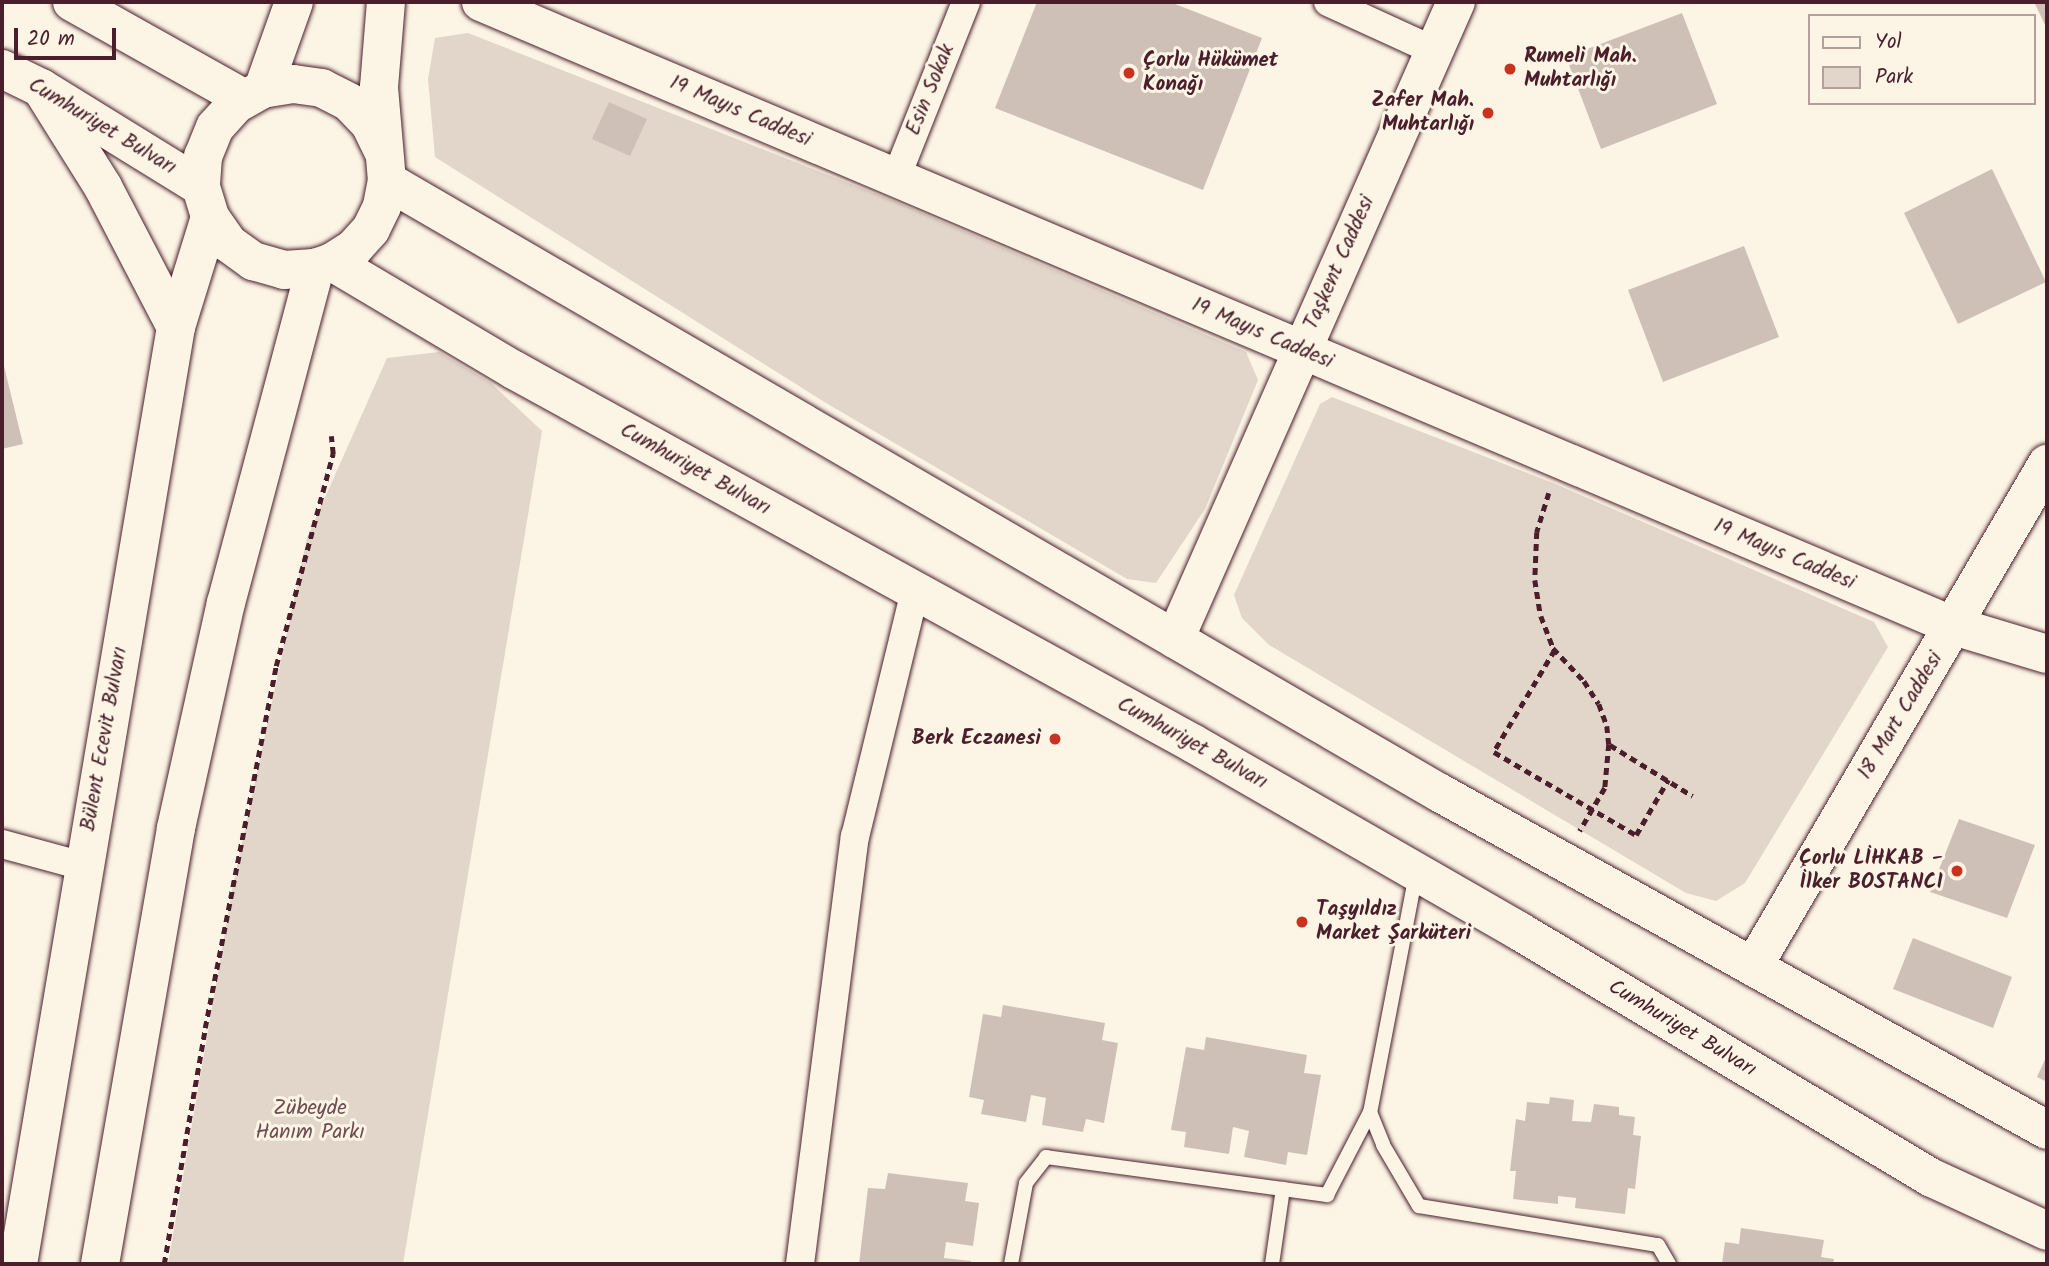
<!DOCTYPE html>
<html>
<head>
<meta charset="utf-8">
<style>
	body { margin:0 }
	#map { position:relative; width:2049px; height:1266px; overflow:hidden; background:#fcf5e5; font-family:Kalam,sans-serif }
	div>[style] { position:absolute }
	.green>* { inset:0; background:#e2d5ca }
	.building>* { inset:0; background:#cfc0b7 }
	.path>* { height:4.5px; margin-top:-2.25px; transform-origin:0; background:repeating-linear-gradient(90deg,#4a1f2b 0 7px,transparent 0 12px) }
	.roads { filter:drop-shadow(0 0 2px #4a1f2b) drop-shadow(0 0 2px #4a1f2b) }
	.lane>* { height:14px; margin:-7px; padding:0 7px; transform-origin:7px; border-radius:7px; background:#fcf5e5 }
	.street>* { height:28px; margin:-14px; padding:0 14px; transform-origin:14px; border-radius:14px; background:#fcf5e5 }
	.secondary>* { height:38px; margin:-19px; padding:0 19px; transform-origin:19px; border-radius:19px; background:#fcf5e5 }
	.primary>* { height:38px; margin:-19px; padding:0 19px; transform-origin:19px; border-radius:19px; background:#fcf5e5 }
	.dots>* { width:19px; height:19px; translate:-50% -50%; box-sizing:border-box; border:4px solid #fcf5e5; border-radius:50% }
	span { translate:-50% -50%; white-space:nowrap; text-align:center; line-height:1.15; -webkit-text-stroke:6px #fcf5e5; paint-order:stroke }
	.poi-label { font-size:21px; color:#4a1f2b; font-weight:700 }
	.left { translate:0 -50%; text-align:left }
	.right { translate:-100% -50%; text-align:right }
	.street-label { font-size:21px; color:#4a1f2b }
	.park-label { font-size:21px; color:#704c53 }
	.frame { position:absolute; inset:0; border:4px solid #4a1f2b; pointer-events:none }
	.legend { position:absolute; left:1808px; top:14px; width:228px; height:91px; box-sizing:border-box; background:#fcf5e5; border:2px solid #b59f9b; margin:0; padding:9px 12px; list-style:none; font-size:21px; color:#4a1f2b }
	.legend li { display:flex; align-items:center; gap:14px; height:35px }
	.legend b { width:35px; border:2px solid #b59f9b }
	.scale { position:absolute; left:14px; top:28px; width:102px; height:32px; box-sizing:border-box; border:4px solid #4a1f2b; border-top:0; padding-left:9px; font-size:21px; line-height:24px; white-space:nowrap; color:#4a1f2b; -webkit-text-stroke:5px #fcf5e5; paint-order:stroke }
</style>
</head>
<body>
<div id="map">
	<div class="green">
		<div style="clip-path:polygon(468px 33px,894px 201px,1246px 352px,1258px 380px,1205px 509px,1156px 583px,1127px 579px,826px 403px,435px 157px,428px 79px,435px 38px)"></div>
		<div style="clip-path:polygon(439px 352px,491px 383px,542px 431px,403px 1264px,168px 1264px,233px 885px,307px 538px,387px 358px)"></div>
		<div style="clip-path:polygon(1332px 397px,1553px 483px,1874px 622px,1888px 647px,1745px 883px,1716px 901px,1686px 893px,1269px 645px,1242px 618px,1234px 595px,1320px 404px)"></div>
	</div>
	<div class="building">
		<div style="clip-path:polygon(1037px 2px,1170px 2px,1262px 38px,1203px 190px,995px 108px)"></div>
		<div style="clip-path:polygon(2034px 2px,2047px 2px,2047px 29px)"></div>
		<div style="clip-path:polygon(1682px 13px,1717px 104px,1601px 149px,1566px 57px)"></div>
		<div style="clip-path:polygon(609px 102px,647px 119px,630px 156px,592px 139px)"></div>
		<div style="clip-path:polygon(1992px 169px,2046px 282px,1958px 324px,1904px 213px)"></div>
		<div style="clip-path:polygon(1744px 246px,1779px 337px,1663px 382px,1628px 290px)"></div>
		<div style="clip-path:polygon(2px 358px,23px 444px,2px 449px)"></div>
		<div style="clip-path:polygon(1959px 819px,2035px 845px,2007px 918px,1930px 892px)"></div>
		<div style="clip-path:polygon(1913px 938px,2012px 977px,1993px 1028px,1893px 989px)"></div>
		<div style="clip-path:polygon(1003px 1005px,1105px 1023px,1102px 1040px,1118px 1043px,1104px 1123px,1086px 1119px,1083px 1132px,1042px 1125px,1046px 1098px,1031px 1095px,1026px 1122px,981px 1114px,984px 1100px,969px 1097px,983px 1014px,1001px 1017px)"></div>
		<div style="clip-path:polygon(1206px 1037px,1307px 1055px,1304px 1073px,1321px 1075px,1307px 1155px,1288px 1152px,1286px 1165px,1244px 1157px,1249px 1131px,1233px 1127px,1229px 1154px,1184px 1147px,1186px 1132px,1171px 1130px,1186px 1047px,1204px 1050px)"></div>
		<div style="clip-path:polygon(2047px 1055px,2047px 1082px,2037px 1077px)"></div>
		<div style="clip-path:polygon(1550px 1097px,1574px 1100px,1572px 1121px,1591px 1122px,1594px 1104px,1619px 1107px,1619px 1115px,1635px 1117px,1633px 1135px,1641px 1136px,1635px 1189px,1628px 1188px,1625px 1214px,1575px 1208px,1576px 1198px,1558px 1196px,1558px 1204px,1513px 1199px,1516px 1171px,1510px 1171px,1516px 1119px,1525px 1121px,1527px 1102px,1549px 1104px)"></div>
		<div style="clip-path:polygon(888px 1173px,968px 1183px,965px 1201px,979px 1203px,973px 1246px,946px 1242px,944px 1258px,971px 1261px,971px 1264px,859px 1264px,868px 1188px,885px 1189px)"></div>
		<div style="clip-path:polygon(1741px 1228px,1824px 1240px,1821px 1257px,1834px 1259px,1833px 1264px,1722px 1264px,1725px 1242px,1739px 1244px)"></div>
	</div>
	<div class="path">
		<div style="left:1549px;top:493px;width:41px;rotate:107.1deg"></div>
		<div style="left:1537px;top:532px;width:48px;rotate:92.4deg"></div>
		<div style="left:1535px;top:580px;width:36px;rotate:81deg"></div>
		<div style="left:1541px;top:616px;width:34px;rotate:69deg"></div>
		<div style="left:1553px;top:648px;width:45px;rotate:46.8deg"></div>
		<div style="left:1584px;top:681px;width:27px;rotate:57deg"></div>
		<div style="left:1599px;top:704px;width:23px;rotate:70deg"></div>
		<div style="left:1607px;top:726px;width:18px;rotate:84deg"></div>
		<div style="left:1609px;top:744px;width:44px;rotate:95.2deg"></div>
		<div style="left:1605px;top:788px;width:50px;rotate:120.2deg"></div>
		<div style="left:1555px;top:650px;width:119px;rotate:120.9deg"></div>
		<div style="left:1494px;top:752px;width:164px;rotate:30.3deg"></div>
		<div style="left:1636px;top:835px;width:64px;rotate:-59.8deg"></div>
		<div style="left:1610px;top:745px;width:97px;rotate:31.6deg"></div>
		<div style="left:164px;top:1264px;width:240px;rotate:-80.1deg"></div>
		<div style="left:205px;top:1028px;width:369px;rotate:-78.9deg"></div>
		<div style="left:276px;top:666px;width:220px;rotate:-75deg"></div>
		<div style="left:333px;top:454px;width:18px;rotate:-96deg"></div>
	</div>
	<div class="roads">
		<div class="lane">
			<div style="left:1416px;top:874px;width:242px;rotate:100.9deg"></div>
			<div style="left:1370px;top:1112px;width:35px;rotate:68deg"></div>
			<div style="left:1383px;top:1145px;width:71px;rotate:59.5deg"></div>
			<div style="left:1419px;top:1206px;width:242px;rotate:9.3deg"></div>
			<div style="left:1658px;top:1245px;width:22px;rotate:60deg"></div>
			<div style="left:1011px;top:1264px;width:82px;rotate:-79.5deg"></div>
			<div style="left:1026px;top:1183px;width:33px;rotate:-52deg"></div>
			<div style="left:1046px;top:1157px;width:284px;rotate:7.7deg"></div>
			<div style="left:1327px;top:1195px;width:93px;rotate:-62.6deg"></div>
			<div style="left:1272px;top:1264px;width:76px;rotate:-81.7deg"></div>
		</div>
		<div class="street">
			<div style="left:1328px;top:2px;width:115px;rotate:24.6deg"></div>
			<div style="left:896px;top:178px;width:189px;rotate:-68.3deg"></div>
			<div style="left:2px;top:844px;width:84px;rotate:15.2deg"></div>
			<div style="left:800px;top:1264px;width:431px;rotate:-82.7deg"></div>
			<div style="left:855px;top:837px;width:253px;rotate:-76.3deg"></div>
		</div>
		<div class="secondary">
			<div style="left:72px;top:2px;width:198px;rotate:29.3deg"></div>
			<div style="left:481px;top:2px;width:1600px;rotate:22.96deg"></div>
			<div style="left:1954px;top:626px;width:97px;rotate:16.8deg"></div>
			<div style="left:2px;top:69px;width:43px;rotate:26deg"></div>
			<div style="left:41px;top:88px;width:188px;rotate:31.7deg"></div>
			<div style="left:41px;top:88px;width:117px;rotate:57.9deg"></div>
			<div style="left:103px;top:187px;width:158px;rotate:62.5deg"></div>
			<div style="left:387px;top:181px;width:1218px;rotate:30.17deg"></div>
			<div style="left:1440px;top:793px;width:694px;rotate:29.04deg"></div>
			<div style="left:332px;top:262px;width:212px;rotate:30.7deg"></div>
			<div style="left:514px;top:370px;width:776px;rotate:28.81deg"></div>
			<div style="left:1194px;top:744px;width:375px;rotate:29.9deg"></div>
			<div style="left:1519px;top:931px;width:481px;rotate:30.9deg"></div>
			<div style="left:1932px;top:1178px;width:127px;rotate:24.7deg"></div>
			<div style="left:1175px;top:639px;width:696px;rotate:-66.2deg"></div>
			<div style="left:1753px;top:967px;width:583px;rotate:-59.69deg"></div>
		</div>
		<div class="primary">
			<div style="left:263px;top:89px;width:92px;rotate:-70.4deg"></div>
			<div style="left:383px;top:151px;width:30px;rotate:-116deg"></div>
			<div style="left:370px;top:124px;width:30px;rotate:-134deg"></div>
			<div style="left:349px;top:102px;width:30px;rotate:-153deg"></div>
			<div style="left:322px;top:88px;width:29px;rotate:-172deg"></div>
			<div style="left:293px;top:84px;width:30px;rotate:171deg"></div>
			<div style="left:263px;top:89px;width:31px;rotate:151deg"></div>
			<div style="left:236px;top:104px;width:31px;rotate:132deg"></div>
			<div style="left:215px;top:127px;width:31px;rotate:112deg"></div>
			<div style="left:203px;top:156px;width:31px;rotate:94deg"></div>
			<div style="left:201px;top:187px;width:31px;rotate:73deg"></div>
			<div style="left:210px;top:217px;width:32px;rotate:55deg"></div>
			<div style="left:228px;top:243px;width:31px;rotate:36deg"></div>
			<div style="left:253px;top:261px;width:32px;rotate:16deg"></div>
			<div style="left:284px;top:270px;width:31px;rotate:-4deg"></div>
			<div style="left:315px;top:268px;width:18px;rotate:-19deg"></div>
			<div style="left:332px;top:262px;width:26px;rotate:-32deg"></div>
			<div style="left:354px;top:248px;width:25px;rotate:-48deg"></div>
			<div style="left:371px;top:229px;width:25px;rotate:-64deg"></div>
			<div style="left:382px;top:206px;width:25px;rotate:-79deg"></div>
			<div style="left:387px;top:181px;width:94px;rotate:-94.9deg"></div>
			<div style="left:379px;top:87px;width:85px;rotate:-85.3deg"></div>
			<div style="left:18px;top:1264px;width:950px;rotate:-80.43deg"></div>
			<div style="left:176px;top:327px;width:115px;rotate:-72.8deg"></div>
			<div style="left:100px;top:1264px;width:443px;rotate:-80.1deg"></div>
			<div style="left:176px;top:828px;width:230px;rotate:-77.5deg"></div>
			<div style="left:226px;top:603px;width:347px;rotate:-75.1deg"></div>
		</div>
	</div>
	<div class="dots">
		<div style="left:1510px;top:69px;background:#c8321e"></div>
		<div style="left:1129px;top:73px;background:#c8321e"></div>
		<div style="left:1488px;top:113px;background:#c8321e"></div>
		<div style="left:1055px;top:739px;background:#c8321e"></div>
		<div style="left:1957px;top:871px;background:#c8321e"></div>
		<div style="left:1302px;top:922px;background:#c8321e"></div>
	</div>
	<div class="poi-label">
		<span class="left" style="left:1524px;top:69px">Rumeli Mah.<br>Muhtarlığı</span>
		<span class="left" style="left:1143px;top:73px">Çorlu Hükümet<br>Konağı</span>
		<span class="right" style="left:1474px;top:113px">Zafer Mah.<br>Muhtarlığı</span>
		<span class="right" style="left:1041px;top:739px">Berk Eczanesi</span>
		<span class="right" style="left:1943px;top:871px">Çorlu LİHKAB -<br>İlker BOSTANCI</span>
		<span class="left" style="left:1316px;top:922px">Taşyıldız<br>Market Şarküteri</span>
	</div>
	<div class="street-label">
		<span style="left:931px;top:90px;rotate:-68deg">Esin Sokak</span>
		<span style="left:740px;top:112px;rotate:23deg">19 Mayıs Caddesi</span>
		<span style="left:102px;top:127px;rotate:31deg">Cumhuriyet Bulvarı</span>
		<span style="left:1340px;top:263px;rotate:-66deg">Taşkent Caddesi</span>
		<span style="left:1262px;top:334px;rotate:23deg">19 Mayıs Caddesi</span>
		<span style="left:695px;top:470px;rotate:29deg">Cumhuriyet Bulvarı</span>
		<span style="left:1784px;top:555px;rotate:23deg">19 Mayıs Caddesi</span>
		<span style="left:1901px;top:716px;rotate:-59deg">18 Mart Caddesi</span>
		<span style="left:105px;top:739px;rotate:-80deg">Bülent Ecevit Bulvarı</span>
		<span style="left:1192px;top:744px;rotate:29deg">Cumhuriyet Bulvarı</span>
		<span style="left:1682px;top:1029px;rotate:31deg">Cumhuriyet Bulvarı</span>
	</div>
	<div class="park-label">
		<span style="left:310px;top:1121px">Zübeyde<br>Hanım Parkı</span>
	</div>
	<div class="frame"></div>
	<ul class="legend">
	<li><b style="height:9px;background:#fcf5e5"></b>Yol</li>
	<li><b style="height:19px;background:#e2d5ca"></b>Park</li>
	</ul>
	<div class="scale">20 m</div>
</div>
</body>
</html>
